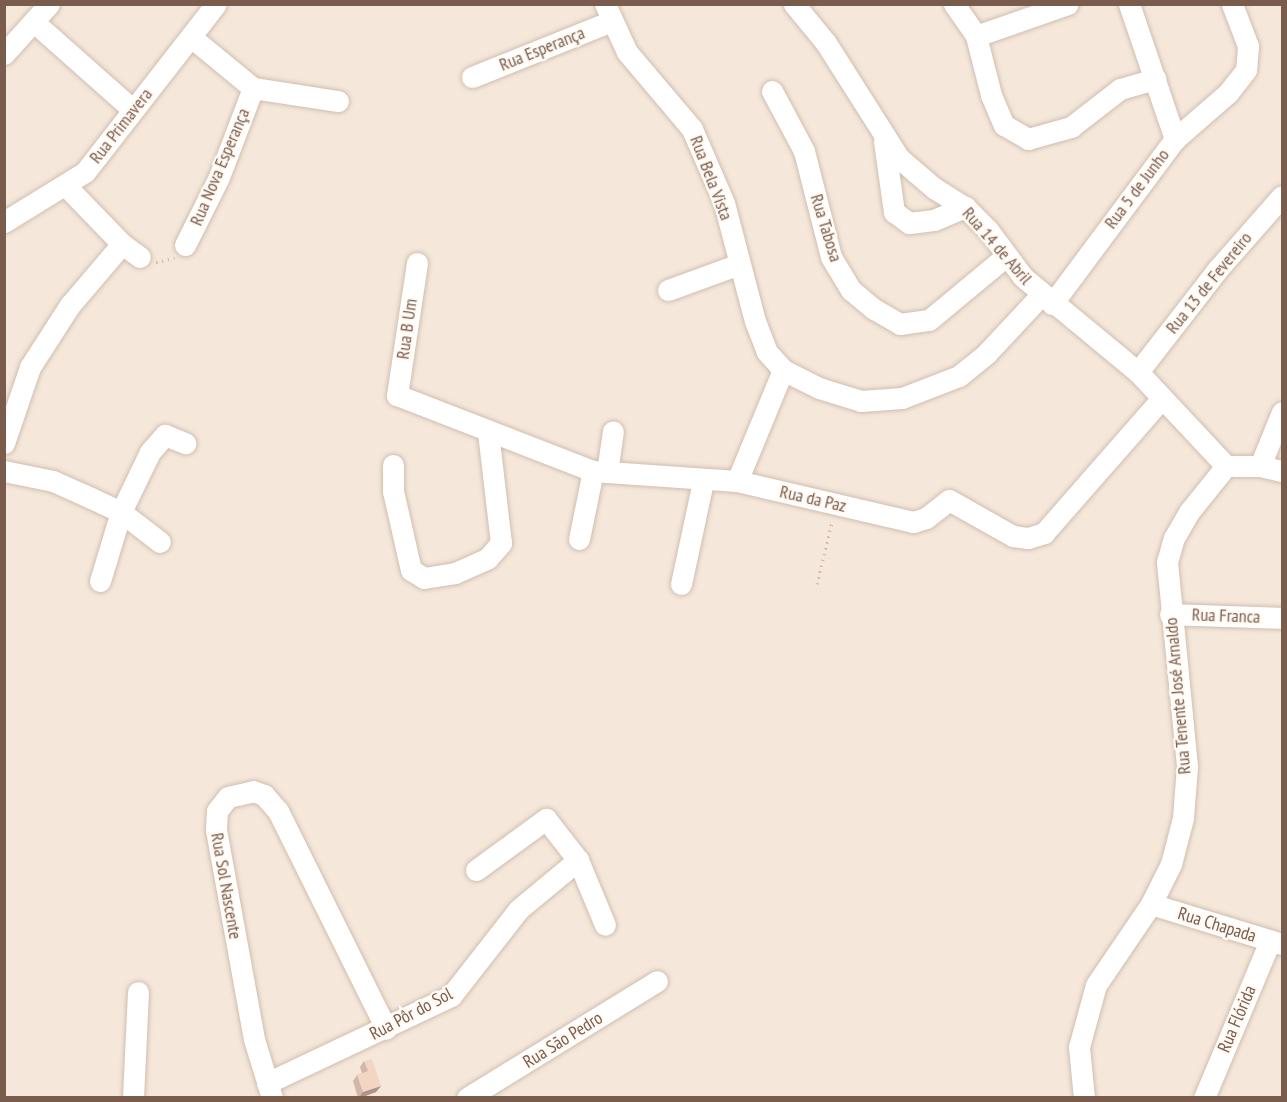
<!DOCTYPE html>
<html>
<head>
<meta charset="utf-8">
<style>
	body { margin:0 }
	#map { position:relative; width:1287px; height:1102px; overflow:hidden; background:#fdf6ec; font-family:"PT Sans Narrow",sans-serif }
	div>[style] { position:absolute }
	.residential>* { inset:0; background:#f5e8da }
	.path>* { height:3px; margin-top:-1.5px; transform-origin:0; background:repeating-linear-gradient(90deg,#d9b8a5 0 1.5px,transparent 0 6px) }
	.roads { filter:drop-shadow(0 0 2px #d1beb0) drop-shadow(0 0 2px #d1beb0) }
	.minor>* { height:21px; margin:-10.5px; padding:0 10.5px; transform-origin:10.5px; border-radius:10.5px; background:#fff }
	.wall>* { inset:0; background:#d1b7a8 }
	.shaded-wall>* { inset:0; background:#aa9588 }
	.building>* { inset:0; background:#f3d5c3 }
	span { translate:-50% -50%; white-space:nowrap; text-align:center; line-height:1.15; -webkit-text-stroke:4.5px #fffaf3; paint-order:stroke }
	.street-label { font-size:18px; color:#7a5c4d }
	.frame { position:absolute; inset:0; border:6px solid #7a5c4d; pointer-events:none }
</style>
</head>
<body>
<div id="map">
	<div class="residential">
		<div style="clip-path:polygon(5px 5px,1282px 5px,1282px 1097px,5px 1098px)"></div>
	</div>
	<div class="path">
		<div style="left:156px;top:262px;width:19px;rotate:-12deg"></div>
		<div style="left:817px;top:584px;width:64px;rotate:-76.4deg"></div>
	</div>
	<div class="roads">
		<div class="minor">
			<div style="left:605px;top:4px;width:53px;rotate:65.4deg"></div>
			<div style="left:627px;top:52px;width:101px;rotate:49.8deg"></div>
			<div style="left:692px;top:129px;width:81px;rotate:66.6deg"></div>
			<div style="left:724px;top:203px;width:122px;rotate:75.3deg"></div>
			<div style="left:755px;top:321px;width:33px;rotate:69deg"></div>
			<div style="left:767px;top:352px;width:24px;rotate:48deg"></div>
			<div style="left:783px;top:370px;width:120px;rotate:112.5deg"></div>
			<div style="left:794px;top:4px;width:50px;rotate:50.6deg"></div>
			<div style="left:826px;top:43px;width:136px;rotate:57.6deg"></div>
			<div style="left:899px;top:158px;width:46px;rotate:40.6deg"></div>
			<div style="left:934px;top:188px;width:36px;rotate:32deg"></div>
			<div style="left:965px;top:207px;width:33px;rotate:45deg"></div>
			<div style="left:988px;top:230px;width:59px;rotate:53.3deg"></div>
			<div style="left:1023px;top:277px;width:149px;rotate:39.6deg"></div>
			<div style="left:1138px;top:372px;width:129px;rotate:46.9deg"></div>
			<div style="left:954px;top:4px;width:39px;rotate:55deg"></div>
			<div style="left:976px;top:36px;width:61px;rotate:75.7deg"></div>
			<div style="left:991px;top:95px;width:33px;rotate:67deg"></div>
			<div style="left:1004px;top:125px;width:28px;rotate:30deg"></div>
			<div style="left:1028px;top:139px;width:45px;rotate:-15.6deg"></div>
			<div style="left:1071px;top:127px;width:62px;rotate:-37.8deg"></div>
			<div style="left:1120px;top:89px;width:37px;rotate:-16deg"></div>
			<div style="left:1129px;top:4px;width:143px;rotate:71.2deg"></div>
			<div style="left:35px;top:23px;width:131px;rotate:41.6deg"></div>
			<div style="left:976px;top:36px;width:97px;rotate:-19.2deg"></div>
			<div style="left:191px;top:37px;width:80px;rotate:39.4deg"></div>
			<div style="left:253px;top:88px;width:86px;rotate:8.7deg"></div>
			<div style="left:4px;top:54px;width:67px;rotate:-48deg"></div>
			<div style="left:472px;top:77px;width:150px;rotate:-21.9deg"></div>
			<div style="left:772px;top:91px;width:68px;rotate:61.9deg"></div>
			<div style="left:804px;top:151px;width:109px;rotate:75.7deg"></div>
			<div style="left:831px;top:257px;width:39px;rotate:59deg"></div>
			<div style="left:851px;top:290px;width:30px;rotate:40deg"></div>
			<div style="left:874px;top:309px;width:30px;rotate:30deg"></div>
			<div style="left:900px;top:324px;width:29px;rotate:-8deg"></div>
			<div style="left:929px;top:320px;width:99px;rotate:-39.7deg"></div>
			<div style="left:884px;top:141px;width:72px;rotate:82deg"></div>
			<div style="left:894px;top:212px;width:19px;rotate:36deg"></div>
			<div style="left:909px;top:223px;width:25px;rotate:-7deg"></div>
			<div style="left:934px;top:220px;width:34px;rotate:-23deg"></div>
			<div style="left:66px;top:186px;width:81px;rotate:46deg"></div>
			<div style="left:122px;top:244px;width:22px;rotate:36deg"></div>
			<div style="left:4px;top:222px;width:95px;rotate:-31.7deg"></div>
			<div style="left:85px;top:172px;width:213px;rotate:-52.1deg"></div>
			<div style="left:185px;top:245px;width:76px;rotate:-63.4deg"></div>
			<div style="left:219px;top:177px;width:95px;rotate:-69.1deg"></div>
			<div style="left:417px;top:263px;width:134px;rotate:98.6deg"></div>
			<div style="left:397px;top:395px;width:210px;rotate:21.2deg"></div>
			<div style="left:593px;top:471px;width:144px;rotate:4deg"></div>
			<div style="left:737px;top:481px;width:181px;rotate:13.1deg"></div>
			<div style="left:913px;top:522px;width:14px;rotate:-17deg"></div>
			<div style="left:926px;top:518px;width:29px;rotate:-38deg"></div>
			<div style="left:949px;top:500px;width:73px;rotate:29.4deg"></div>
			<div style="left:1013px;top:536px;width:15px;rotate:8deg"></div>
			<div style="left:1028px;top:538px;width:17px;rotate:-17deg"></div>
			<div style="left:1044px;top:533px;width:179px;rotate:-48.8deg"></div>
			<div style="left:668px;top:290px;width:76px;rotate:-20.1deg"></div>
			<div style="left:1052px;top:304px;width:206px;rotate:-53.3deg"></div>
			<div style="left:1175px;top:139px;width:70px;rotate:-41deg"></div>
			<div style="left:1228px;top:93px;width:29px;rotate:-52deg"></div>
			<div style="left:1246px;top:70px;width:24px;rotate:-85deg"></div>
			<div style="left:1248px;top:46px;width:45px;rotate:-110.9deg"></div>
			<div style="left:783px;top:370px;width:40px;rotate:26.6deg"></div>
			<div style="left:819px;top:388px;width:44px;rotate:17.2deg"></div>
			<div style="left:861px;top:401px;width:41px;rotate:-4.2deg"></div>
			<div style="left:902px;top:398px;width:61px;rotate:-21.1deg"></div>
			<div style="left:959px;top:376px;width:36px;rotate:-39deg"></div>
			<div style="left:987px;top:353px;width:79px;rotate:-47deg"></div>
			<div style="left:1138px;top:372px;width:129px;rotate:-52.2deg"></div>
			<div style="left:1217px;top:270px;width:98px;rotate:-48.7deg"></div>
			<div style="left:4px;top:443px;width:80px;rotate:-71.1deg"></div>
			<div style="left:30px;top:367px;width:74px;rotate:-57.2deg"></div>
			<div style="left:70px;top:305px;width:80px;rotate:-49.6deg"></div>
			<div style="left:393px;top:465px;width:26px;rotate:90deg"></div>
			<div style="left:393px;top:491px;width:81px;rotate:77.2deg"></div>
			<div style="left:411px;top:570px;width:15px;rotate:32deg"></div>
			<div style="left:424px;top:578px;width:31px;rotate:-9deg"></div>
			<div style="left:455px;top:573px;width:36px;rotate:-24deg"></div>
			<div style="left:488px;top:558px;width:20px;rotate:-49deg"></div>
			<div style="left:501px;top:543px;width:112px;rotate:-96.7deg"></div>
			<div style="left:1226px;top:466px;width:34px"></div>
			<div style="left:1260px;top:466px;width:23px;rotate:13deg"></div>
			<div style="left:1260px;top:466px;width:58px;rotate:-67.8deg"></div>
			<div style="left:4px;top:471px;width:50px;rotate:11.5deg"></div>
			<div style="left:53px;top:481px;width:42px;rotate:24.1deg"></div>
			<div style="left:91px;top:498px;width:33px;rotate:25deg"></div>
			<div style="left:121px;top:512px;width:49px;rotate:37.6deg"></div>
			<div style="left:607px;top:472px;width:41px;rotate:-81.7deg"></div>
			<div style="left:579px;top:539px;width:69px;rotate:-78.4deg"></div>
			<div style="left:100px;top:581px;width:72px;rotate:-73.1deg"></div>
			<div style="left:121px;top:512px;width:67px;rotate:-64.2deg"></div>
			<div style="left:150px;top:452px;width:23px;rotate:-49deg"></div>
			<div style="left:165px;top:435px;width:22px;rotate:22deg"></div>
			<div style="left:681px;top:584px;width:105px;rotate:-77.9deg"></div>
			<div style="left:1170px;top:614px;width:112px;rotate:2deg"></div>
			<div style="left:476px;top:870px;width:87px;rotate:-36.1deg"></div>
			<div style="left:546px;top:819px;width:52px;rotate:52deg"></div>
			<div style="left:578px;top:860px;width:70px;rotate:67.4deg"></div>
			<div style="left:1151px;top:904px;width:137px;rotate:17deg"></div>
			<div style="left:267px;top:1083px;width:204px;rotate:-25.3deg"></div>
			<div style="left:451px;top:996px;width:110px;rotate:-52deg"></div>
			<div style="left:519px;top:909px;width:77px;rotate:-39.7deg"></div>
			<div style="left:133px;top:1098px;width:106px;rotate:-87.3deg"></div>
			<div style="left:272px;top:1098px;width:62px;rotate:-107deg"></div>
			<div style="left:254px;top:1039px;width:213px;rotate:-100.3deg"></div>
			<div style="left:216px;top:829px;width:18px;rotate:-87deg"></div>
			<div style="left:217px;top:811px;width:18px;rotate:-52deg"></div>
			<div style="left:228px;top:797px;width:26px;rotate:-13deg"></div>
			<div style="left:253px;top:791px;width:12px;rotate:20deg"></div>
			<div style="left:264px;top:795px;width:21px;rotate:49deg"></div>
			<div style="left:278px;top:811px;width:243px;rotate:63.6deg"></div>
			<div style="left:467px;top:1098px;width:223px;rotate:-31.6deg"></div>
			<div style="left:1084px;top:1098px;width:51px;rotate:-95.6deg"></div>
			<div style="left:1079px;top:1047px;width:64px;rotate:-74.7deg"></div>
			<div style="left:1096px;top:985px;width:98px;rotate:-55.8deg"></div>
			<div style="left:1151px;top:904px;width:45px;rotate:-63.4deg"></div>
			<div style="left:1171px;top:864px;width:48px;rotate:-75.4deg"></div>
			<div style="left:1183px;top:818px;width:52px;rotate:-85.6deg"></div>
			<div style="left:1187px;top:766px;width:205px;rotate:-95.6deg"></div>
			<div style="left:1167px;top:562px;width:25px;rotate:-74deg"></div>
			<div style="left:1174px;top:538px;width:30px;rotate:-60deg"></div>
			<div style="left:1189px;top:512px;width:59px;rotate:-51.2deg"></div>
			<div style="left:1204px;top:1098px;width:170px;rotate:-67.2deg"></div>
		</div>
	</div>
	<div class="wall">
		<div style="clip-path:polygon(364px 1061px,381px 1086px,376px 1092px,361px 1098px,358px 1098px,353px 1081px,357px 1075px,362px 1073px,360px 1067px)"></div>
	</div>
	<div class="shaded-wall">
		<div style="clip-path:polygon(381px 1086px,376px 1092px,359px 1098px,363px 1092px)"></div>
	</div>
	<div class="building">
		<div style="clip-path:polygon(372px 1059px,381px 1086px,363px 1092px,357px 1075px,368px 1071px,364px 1061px)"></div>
	</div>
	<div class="street-label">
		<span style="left:542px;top:49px;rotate:-22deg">Rua Esperança</span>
		<span style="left:121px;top:126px;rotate:-52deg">Rua Primavera</span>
		<span style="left:220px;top:167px;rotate:-67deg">Rua Nova Esperança</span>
		<span style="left:711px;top:178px;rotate:69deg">Rua Bela Vista</span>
		<span style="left:1137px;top:189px;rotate:-53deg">Rua 5 de Junho</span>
		<span style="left:826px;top:228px;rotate:73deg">Rua Tabosa</span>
		<span style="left:997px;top:246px;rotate:49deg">Rua 14 de Abril</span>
		<span style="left:1209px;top:283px;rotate:-51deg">Rua 13 de Fevereiro</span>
		<span style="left:407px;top:329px;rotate:-82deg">Rua B Um</span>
		<span style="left:813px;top:499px;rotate:13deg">Rua da Paz</span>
		<span style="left:1226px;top:616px;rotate:2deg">Rua Franca</span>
		<span style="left:1178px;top:696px;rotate:-95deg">Rua Tenente José Arnaldo</span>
		<span style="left:226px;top:886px;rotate:80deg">Rua Sol Nascente</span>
		<span style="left:1217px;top:925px;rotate:17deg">Rua Chapada</span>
		<span style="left:411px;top:1014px;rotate:-28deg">Rua Pôr do Sol</span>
		<span style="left:1237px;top:1019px;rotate:-67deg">Rua Flórida</span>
		<span style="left:563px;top:1040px;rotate:-32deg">Rua São Pedro</span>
	</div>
	<div class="frame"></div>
</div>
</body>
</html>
